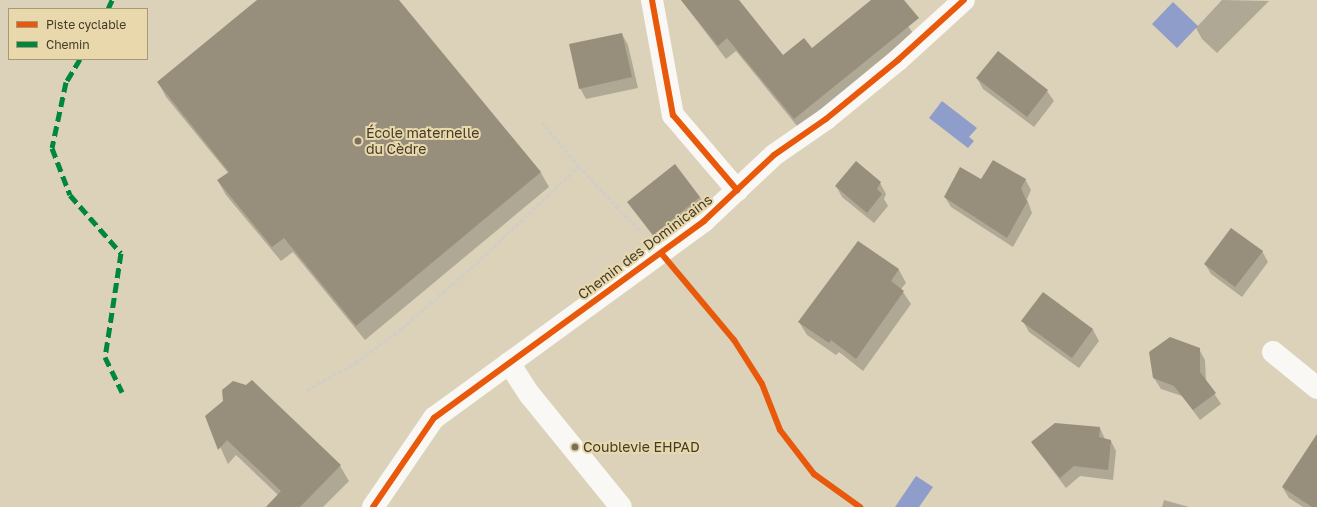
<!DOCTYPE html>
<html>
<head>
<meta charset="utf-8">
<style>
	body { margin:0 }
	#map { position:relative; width:1317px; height:507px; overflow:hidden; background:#dbd2b9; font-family:"Golos Text",sans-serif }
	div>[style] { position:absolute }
	.water>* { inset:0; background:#8f9dca }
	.shadow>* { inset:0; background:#0003 }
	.building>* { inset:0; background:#978e7c }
	.path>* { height:2.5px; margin-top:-1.25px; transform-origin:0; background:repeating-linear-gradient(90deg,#d0cec7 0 4px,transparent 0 6px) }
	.minor>* { height:22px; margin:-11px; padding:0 11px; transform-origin:11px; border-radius:11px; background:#faf8f4 }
	.quiet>* { height:5px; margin-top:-2.5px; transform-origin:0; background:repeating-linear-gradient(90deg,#00873e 0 10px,transparent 0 15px) }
	.cycleway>* { height:6px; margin:-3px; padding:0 3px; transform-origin:3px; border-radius:3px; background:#e8590c }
	.dots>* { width:11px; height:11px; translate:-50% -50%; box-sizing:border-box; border:2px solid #e9d8ab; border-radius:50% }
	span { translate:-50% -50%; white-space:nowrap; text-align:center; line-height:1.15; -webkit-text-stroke:4px #e9d8ab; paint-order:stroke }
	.poi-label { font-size:14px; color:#423b29 }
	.left { translate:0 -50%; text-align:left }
	.street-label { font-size:14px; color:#423b29 }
	.legend { position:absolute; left:8px; top:8px; width:140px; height:52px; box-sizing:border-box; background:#e9d8ab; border:1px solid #a69977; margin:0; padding:5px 7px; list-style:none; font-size:12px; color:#423b29 }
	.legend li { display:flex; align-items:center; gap:8px; height:20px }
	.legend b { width:20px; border:1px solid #a69977 }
</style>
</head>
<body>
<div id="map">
	<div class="water">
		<div style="clip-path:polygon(1173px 2px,1198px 26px,1177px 48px,1152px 24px)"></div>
		<div style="clip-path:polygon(942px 101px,977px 128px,969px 137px,974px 141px,968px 148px,929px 118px)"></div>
		<div style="clip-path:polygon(916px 476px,933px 487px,919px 507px,895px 507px)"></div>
	</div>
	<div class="shadow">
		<div style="clip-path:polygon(259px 0,398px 0,541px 173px,549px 187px,365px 340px,293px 252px,281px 261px,226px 195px,218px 181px,229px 174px,166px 97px,158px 82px)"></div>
		<div style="clip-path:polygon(681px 0,738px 0,783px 56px,812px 50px,872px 0,890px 0,917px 39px,802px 132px,736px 51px,726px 59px)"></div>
		<div style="clip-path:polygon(1222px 0,1269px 1px,1217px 53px,1202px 39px,1196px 28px)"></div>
		<div style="clip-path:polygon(622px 34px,628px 45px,638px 88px,586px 99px,580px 88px)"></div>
		<div style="clip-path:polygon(977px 78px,1047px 91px,1054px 101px,1034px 127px,983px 89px)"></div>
		<div style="clip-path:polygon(1025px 179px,1031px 190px,1027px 199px,1032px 213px,1013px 247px,951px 207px,945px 197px,981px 180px)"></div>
		<div style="clip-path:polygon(880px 183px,886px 194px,884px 199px,888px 206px,874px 223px,842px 197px,836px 186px)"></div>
		<div style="clip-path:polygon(700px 197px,705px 207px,659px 244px,628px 202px)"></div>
		<div style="clip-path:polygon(859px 242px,899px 270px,906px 283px,901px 289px,911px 304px,863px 371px,839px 352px,836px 355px,807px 335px,799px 322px)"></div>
		<div style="clip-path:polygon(1262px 251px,1268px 262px,1242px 297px,1211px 274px,1205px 264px)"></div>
		<div style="clip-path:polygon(1043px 294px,1093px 330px,1099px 341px,1079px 368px,1029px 332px,1023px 321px)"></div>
		<div style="clip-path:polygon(1199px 349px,1205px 360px,1206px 381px,1221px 404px,1200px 420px,1182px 396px,1161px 389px,1154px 378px)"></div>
		<div style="clip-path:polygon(206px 416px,340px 466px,349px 481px,323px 507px,266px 507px,278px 495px,236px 455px,228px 464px)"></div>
		<div style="clip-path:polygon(1100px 428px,1105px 439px,1111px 441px,1116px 451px,1113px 480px,1080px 476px,1066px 488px,1032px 443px)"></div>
		<div style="clip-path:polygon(1317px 451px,1317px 507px,1303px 507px,1289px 498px,1283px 488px)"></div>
		<div style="clip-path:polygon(1164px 500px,1189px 507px,1162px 507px)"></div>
	</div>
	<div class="building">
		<div style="clip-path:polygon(257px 0,399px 0,541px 172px,356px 326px,284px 238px,272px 247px,217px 180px,229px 172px,157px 82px)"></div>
		<div style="clip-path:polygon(681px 0,739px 0,783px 55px,804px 38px,812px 48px,871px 0,904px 0,919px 18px,794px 119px,727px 38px,718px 46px)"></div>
		<div style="clip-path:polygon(622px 33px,632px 77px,579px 89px,569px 44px)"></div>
		<div style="clip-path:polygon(998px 51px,1048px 90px,1027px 117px,976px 78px)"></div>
		<div style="clip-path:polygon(993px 160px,1026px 179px,1021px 188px,1027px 202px,1007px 238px,944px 197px,960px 167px,981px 179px)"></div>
		<div style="clip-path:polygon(856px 161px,881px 182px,877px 189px,882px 194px,867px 213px,835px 186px)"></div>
		<div style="clip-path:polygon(675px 164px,700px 197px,653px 235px,627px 202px)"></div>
		<div style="clip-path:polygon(1231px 228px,1263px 251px,1235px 287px,1204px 264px)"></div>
		<div style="clip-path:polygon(858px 241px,899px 269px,891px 281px,904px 291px,856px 359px,831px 340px,829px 343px,798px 322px)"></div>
		<div style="clip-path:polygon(1043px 292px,1093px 329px,1072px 358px,1021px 321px)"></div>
		<div style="clip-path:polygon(1170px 337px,1200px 348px,1200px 372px,1216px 393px,1193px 410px,1174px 386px,1153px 378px,1149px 352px)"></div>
		<div style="clip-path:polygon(252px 380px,341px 465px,300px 507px,266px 507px,281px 491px,227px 440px,218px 450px,205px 416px,223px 401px,222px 390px,233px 381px,246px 385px)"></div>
		<div style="clip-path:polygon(1055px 423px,1100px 427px,1099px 437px,1111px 440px,1108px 470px,1074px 466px,1060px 478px,1031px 442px)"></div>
		<div style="clip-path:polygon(1317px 434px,1317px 507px,1312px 507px,1282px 487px)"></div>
	</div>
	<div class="path">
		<div style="left:542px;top:122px;width:57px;rotate:49.9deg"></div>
		<div style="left:307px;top:390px;width:55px;rotate:-29.4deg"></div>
		<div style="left:355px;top:363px;width:59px;rotate:-36.7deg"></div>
		<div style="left:402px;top:328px;width:98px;rotate:-41.3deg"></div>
		<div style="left:476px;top:263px;width:141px;rotate:-43.3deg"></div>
		<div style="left:579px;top:166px;width:91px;rotate:46.8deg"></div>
	</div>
	<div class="minor">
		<div style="left:652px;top:0;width:117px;rotate:79.7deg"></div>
		<div style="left:673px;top:115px;width:99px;rotate:49.5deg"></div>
		<div style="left:1273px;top:352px;width:57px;rotate:39.3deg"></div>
		<div style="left:509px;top:363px;width:38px;rotate:57deg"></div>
		<div style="left:530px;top:395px;width:144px;rotate:50.9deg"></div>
		<div style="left:373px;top:507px;width:108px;rotate:-55.6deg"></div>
		<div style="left:434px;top:418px;width:334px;rotate:-36.1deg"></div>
		<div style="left:704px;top:221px;width:96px;rotate:-43.3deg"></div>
		<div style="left:774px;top:155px;width:63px;rotate:-34.7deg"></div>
		<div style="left:826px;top:119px;width:93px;rotate:-39.3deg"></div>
		<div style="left:898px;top:60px;width:89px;rotate:-42.3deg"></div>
	</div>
	<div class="quiet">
		<div style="left:108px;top:9px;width:10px;rotate:-66deg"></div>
		<div style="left:80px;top:59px;width:27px;rotate:121deg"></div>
		<div style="left:66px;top:82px;width:67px;rotate:102deg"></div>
		<div style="left:52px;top:148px;width:50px;rotate:69deg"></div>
		<div style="left:70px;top:195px;width:77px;rotate:48.7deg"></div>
		<div style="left:121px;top:253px;width:105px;rotate:98.7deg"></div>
		<div style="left:105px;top:357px;width:39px;rotate:64deg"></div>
	</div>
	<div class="cycleway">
		<div style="left:652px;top:0;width:117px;rotate:79.7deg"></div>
		<div style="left:673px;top:115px;width:99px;rotate:49.5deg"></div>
		<div style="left:661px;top:253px;width:114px;rotate:50deg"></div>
		<div style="left:734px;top:340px;width:52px;rotate:57.5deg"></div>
		<div style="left:762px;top:384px;width:49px;rotate:68.6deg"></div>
		<div style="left:780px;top:430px;width:56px;rotate:52.3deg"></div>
		<div style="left:814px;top:474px;width:57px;rotate:35.7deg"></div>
		<div style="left:373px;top:507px;width:108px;rotate:-55.6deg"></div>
		<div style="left:434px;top:418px;width:334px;rotate:-36.1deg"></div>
		<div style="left:704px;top:221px;width:96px;rotate:-43.3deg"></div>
		<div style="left:774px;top:155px;width:63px;rotate:-34.7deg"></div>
		<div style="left:826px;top:119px;width:93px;rotate:-39.3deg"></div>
		<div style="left:898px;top:60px;width:89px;rotate:-42.3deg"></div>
	</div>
	<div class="dots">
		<div style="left:358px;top:141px;background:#78705b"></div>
		<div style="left:575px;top:447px;background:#78705b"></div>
	</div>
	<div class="poi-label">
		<span class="left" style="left:366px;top:141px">École maternelle<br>du Cèdre</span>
		<span class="left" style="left:583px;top:447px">Coublevie EHPAD</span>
	</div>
	<div class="street-label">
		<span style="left:645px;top:247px;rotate:-37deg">Chemin des Dominicains</span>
	</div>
	<ul class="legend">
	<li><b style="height:5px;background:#e8590c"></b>Piste cyclable</li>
	<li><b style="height:5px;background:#00873e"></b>Chemin</li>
	</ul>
</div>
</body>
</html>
